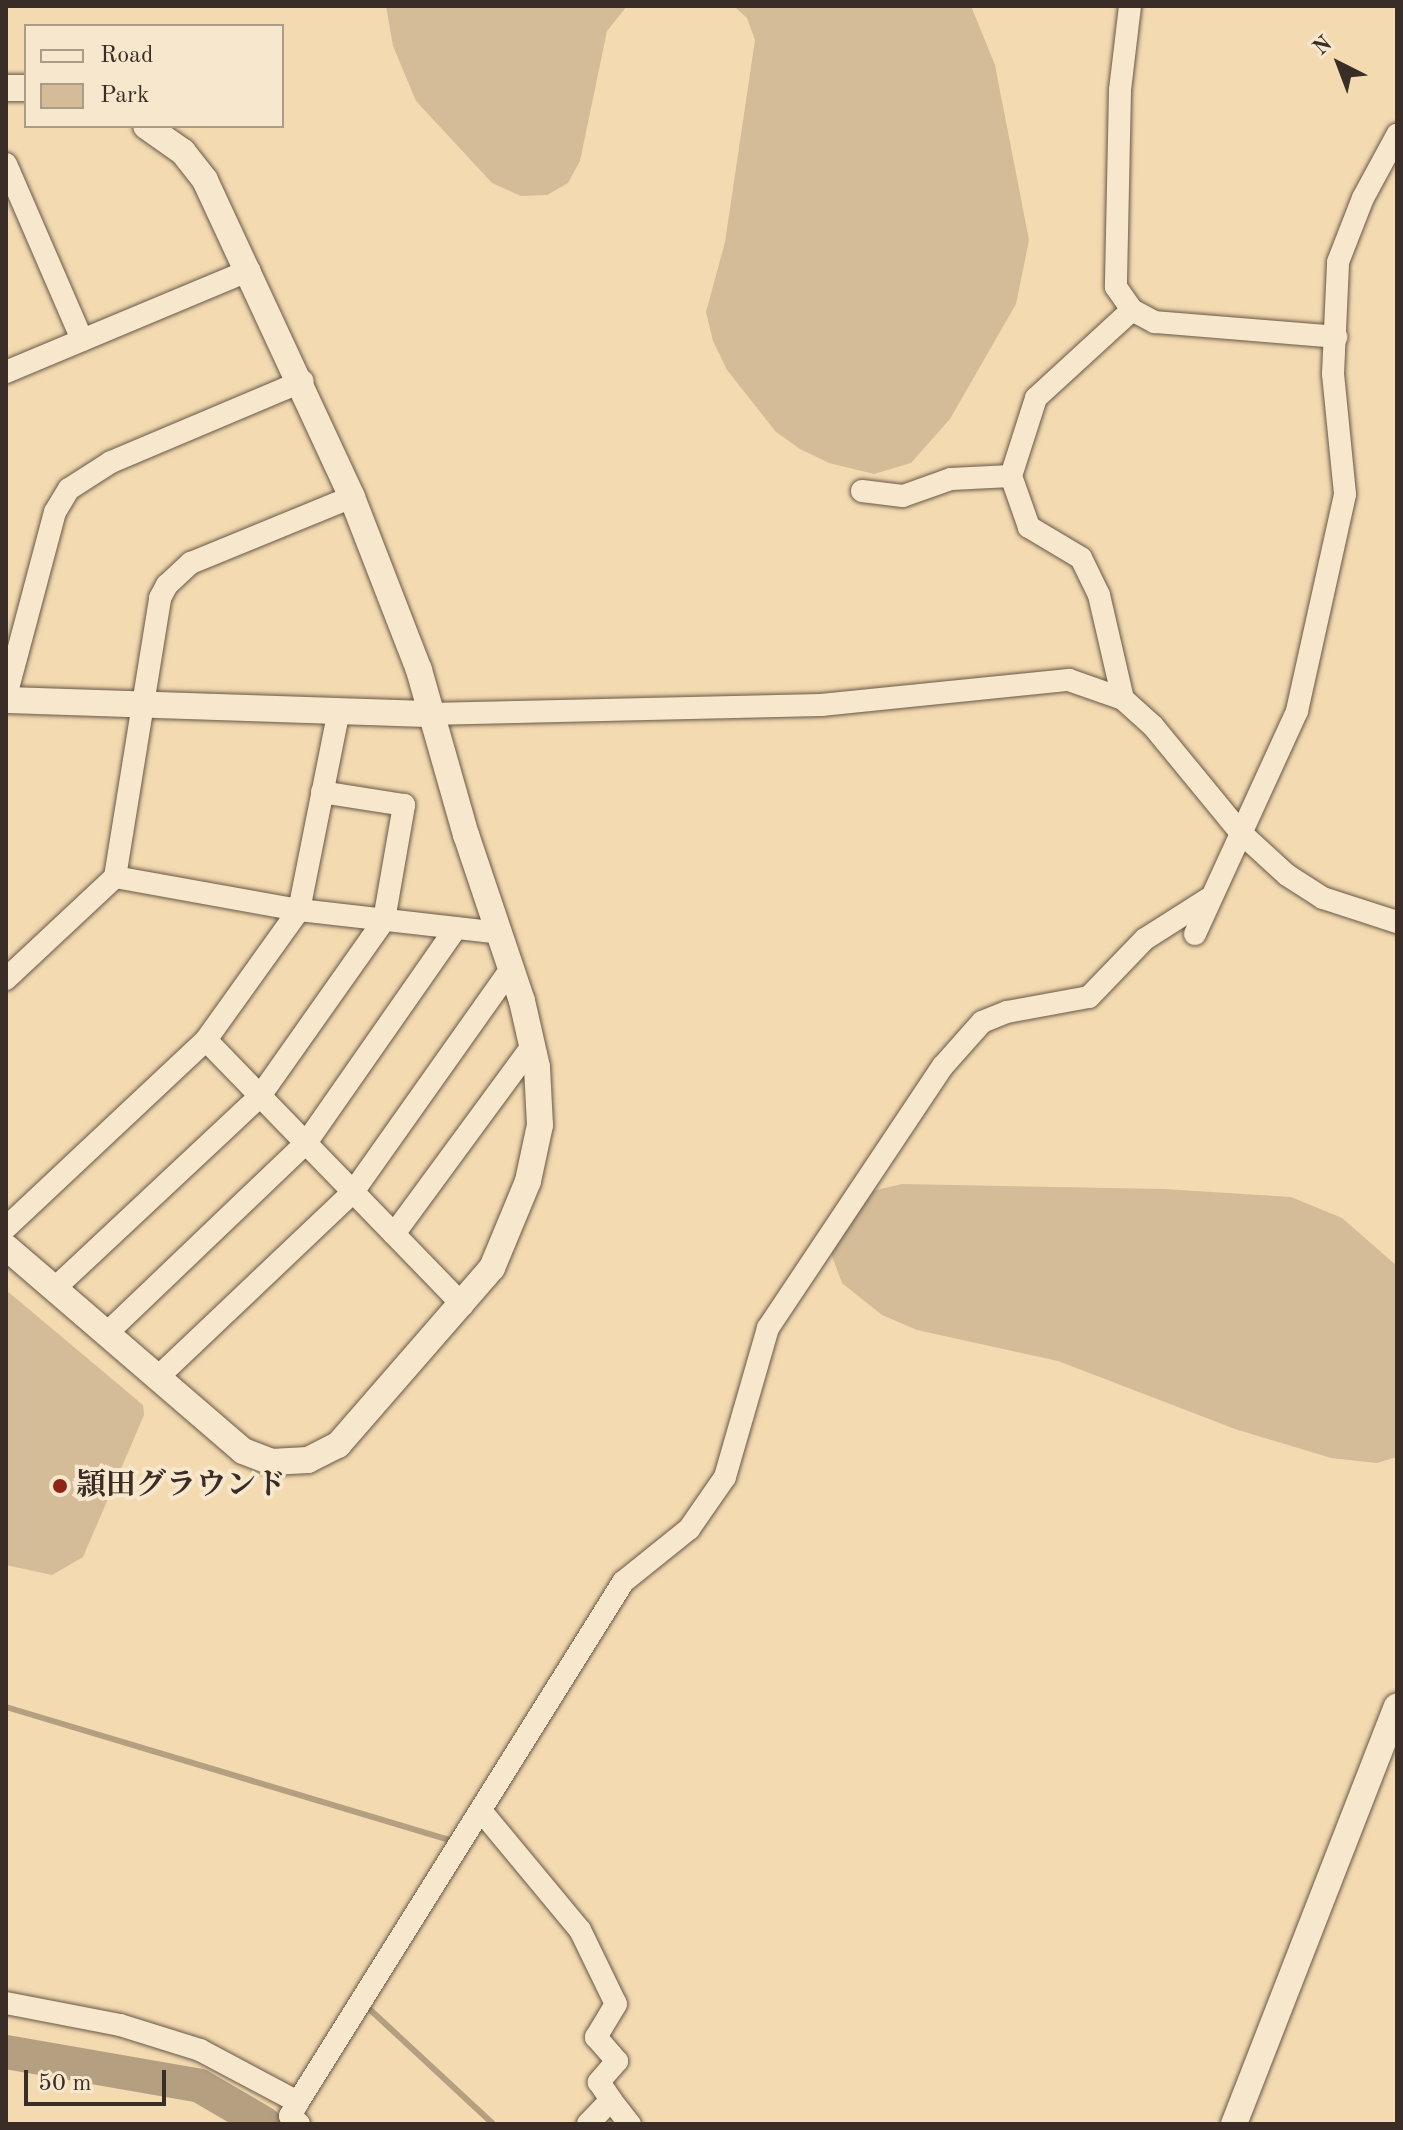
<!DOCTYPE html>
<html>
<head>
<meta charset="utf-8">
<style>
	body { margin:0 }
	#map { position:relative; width:1403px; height:2130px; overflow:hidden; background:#f3dab0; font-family:"Old Standard TT","Noto Serif JP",serif }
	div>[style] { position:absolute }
	.green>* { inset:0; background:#d4bc99 }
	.stream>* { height:6px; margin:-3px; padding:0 3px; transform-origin:3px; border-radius:3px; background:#b49f81 }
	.river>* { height:34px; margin:-17px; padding:0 17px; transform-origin:17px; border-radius:17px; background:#b49f81 }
	.roads { filter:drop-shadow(0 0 2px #685848) drop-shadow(0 0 2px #685848) }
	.minor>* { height:22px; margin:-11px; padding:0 11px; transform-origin:11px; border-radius:11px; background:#f7e7cc }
	.tertiary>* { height:26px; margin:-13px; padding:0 13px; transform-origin:13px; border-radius:13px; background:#f7e7cc }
	.dots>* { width:22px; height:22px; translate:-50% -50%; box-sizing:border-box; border:4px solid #f7e7cc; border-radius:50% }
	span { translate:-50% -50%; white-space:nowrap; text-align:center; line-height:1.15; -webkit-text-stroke:8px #f7e7cc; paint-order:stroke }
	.poi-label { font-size:30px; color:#3a2c26; font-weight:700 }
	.left { translate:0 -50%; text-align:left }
	.frame { position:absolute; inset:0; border:8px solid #3a2c26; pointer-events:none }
	.legend { position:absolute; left:24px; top:24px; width:260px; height:104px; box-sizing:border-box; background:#f7e7cc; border:2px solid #ab9c8a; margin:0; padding:10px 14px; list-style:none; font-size:24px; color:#3a2c26 }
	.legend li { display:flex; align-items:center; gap:16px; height:40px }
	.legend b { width:40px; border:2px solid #ab9c8a }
	.north { position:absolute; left:1299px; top:24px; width:80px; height:80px; -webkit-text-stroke:6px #f7e7cc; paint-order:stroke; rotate:318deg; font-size:22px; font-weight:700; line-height:32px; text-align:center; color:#3a2c26 }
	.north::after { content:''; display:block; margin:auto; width:28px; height:36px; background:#3a2c26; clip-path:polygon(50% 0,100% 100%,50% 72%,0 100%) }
	.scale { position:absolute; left:24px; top:2070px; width:142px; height:36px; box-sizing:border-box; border:4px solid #3a2c26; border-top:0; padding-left:10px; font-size:24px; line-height:28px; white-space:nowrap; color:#3a2c26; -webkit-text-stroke:6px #f7e7cc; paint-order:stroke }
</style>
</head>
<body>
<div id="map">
	<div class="green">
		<div style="clip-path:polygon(386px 6px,627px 6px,607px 31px,580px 161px,568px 183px,547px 195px,521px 196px,492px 183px,416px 101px,393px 46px)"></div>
		<div style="clip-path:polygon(734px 6px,971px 6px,995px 65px,1029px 240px,1023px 270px,1016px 304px,950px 419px,911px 463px,874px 474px,829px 463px,800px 449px,776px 432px,727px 370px,713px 341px,706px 312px,725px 242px,755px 40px,747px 18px)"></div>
		<div style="clip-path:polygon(902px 1184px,1164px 1189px,1291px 1197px,1342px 1218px,1397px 1266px,1397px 1457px,1377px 1463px,1331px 1458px,1235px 1429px,1058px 1361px,917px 1330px,882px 1315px,842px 1283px,829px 1248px,872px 1191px)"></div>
		<div style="clip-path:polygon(6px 1290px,143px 1405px,144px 1415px,83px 1557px,52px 1575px,6px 1565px)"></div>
	</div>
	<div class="stream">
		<div style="left:6px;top:1707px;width:466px;rotate:16.7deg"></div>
		<div style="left:364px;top:2004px;width:176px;rotate:42.9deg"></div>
	</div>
	<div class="river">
		<div style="left:6px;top:2052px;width:197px;rotate:9.9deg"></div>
		<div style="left:200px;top:2086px;width:75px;rotate:30.3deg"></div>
	</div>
	<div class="roads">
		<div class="minor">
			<div style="left:1130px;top:6px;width:85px;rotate:96.8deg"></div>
			<div style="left:1120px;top:90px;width:197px;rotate:91.2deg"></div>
			<div style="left:1116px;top:287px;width:28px;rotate:55deg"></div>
			<div style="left:1132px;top:310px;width:26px;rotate:28deg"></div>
			<div style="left:1155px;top:322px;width:182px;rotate:4.7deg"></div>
			<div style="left:6px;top:164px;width:192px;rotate:66.6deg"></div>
			<div style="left:6px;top:372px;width:264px;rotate:-22.7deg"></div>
			<div style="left:862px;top:491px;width:41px;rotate:7deg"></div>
			<div style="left:903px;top:496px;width:51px;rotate:-19.5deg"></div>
			<div style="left:951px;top:479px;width:60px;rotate:-2.9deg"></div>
			<div style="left:6px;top:696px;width:190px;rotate:-75.1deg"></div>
			<div style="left:55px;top:512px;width:27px;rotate:-59deg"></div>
			<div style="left:69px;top:489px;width:50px;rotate:-32.7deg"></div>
			<div style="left:111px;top:462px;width:208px;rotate:-22.9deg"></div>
			<div style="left:1123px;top:699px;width:107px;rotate:-103deg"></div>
			<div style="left:1099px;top:595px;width:41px;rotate:-115.9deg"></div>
			<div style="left:1081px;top:558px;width:61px;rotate:-149.2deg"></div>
			<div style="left:1029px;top:527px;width:54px;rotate:-109.4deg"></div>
			<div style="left:1011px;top:476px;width:82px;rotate:-72.2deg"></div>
			<div style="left:1036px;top:398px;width:130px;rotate:-42.5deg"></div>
			<div style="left:429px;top:714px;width:392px;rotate:-1.3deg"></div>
			<div style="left:821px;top:705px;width:249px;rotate:-5.8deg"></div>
			<div style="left:1069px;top:680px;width:57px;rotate:19.4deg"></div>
			<div style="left:1123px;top:699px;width:40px;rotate:42deg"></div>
			<div style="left:1153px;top:726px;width:137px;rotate:50.6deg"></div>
			<div style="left:1240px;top:832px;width:64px;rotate:42.5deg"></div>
			<div style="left:1287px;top:875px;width:43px;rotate:32.6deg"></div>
			<div style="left:1323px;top:898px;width:78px;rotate:18deg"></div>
			<div style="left:338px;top:715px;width:199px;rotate:101.3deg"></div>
			<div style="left:299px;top:910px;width:202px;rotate:6.5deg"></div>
			<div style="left:115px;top:877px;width:283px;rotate:-80.8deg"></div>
			<div style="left:160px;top:598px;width:15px;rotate:-62deg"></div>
			<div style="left:167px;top:585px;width:33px;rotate:-43deg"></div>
			<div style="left:191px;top:563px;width:174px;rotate:-22.3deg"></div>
			<div style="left:1195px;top:934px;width:245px;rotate:-65.4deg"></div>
			<div style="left:1297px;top:711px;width:222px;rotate:-77.5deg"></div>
			<div style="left:1345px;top:494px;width:121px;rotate:-95.7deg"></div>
			<div style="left:1333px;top:374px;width:112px;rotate:-87.4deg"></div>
			<div style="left:1338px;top:262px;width:69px;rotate:-68.7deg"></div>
			<div style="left:1363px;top:198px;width:72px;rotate:-61.6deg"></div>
			<div style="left:6px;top:979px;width:149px;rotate:-43.1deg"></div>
			<div style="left:115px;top:877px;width:187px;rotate:10.2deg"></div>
			<div style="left:299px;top:910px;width:160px;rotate:125.6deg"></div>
			<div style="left:206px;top:1040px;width:274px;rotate:136.8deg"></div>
			<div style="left:206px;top:1040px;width:369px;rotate:45.9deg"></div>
			<div style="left:394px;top:1234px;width:233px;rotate:-53.7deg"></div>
			<div style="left:54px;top:1289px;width:282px;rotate:-43.1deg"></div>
			<div style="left:260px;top:1096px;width:215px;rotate:-54.8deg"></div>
			<div style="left:384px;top:920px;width:117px;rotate:-80.1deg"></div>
			<div style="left:404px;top:805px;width:83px;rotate:-171deg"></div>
			<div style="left:106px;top:1334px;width:277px;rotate:-43.7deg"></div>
			<div style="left:306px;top:1143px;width:262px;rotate:-55.1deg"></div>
			<div style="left:157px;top:1378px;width:270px;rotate:-43.5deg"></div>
			<div style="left:353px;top:1192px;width:273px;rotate:-54.7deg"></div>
			<div style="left:482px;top:1812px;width:153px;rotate:50.3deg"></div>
			<div style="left:580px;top:1930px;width:82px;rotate:64.1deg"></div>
			<div style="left:616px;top:2004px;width:39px;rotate:121deg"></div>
			<div style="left:596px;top:2037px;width:32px;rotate:49deg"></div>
			<div style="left:617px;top:2061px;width:28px;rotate:131deg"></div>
			<div style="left:599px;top:2082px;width:22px;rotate:56deg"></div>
			<div style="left:611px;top:2100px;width:33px;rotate:134deg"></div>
			<div style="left:6px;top:2003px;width:116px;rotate:10.9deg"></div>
			<div style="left:120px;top:2025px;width:84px;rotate:17.4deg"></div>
			<div style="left:200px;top:2050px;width:111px;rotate:28deg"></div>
			<div style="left:611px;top:2100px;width:31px;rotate:52deg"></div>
			<div style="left:299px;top:2124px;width:12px;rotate:-138deg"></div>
			<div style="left:290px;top:2116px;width:16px;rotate:-60deg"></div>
			<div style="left:298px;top:2102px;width:613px;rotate:-57.99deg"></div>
			<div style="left:623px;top:1582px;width:85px;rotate:-38.8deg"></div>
			<div style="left:689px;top:1529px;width:63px;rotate:-55.3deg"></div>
			<div style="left:725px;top:1477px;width:155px;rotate:-73.9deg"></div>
			<div style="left:768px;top:1328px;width:315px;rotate:-56.3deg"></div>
			<div style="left:943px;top:1066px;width:59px;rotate:-48.4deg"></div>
			<div style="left:982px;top:1022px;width:27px;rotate:-22deg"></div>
			<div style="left:1007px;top:1012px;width:83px;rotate:-10.4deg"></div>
			<div style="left:1089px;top:997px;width:81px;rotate:-46deg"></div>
			<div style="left:1145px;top:939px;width:75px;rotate:-32.4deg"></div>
		</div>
		<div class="tertiary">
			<div style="left:6px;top:88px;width:20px"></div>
			<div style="left:6px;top:700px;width:423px;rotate:1.9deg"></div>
			<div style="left:6px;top:1247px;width:313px;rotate:40.7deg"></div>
			<div style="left:243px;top:1451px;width:30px;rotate:21deg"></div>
			<div style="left:271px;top:1462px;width:37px;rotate:-3deg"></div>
			<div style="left:308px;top:1460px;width:34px;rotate:-27deg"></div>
			<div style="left:338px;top:1445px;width:235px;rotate:-49deg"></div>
			<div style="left:492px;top:1268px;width:94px;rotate:-67.5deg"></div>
			<div style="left:528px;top:1181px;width:57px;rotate:-77.9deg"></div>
			<div style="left:540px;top:1125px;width:58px;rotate:-93deg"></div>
			<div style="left:537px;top:1067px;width:68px;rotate:-102.8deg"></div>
			<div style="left:522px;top:1001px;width:175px;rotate:-108.6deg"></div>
			<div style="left:466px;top:835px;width:172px;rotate:-105.9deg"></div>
			<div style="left:419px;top:670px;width:186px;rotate:-111.2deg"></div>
			<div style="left:352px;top:497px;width:349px;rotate:-114.9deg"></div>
			<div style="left:205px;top:180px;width:36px;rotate:-128deg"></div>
			<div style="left:183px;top:152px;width:45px;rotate:-144.9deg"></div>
			<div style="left:1234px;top:2124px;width:448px;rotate:-68.7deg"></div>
		</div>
	</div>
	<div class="dots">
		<div style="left:60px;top:1486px;background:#8f2418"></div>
	</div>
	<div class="poi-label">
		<span class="left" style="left:76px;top:1486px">頴田グラウンド</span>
	</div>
	<div class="frame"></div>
	<ul class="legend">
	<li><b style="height:10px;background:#f7e7cc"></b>Road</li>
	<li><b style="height:22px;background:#d4bc99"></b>Park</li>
	</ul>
	<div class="north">N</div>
	<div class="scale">50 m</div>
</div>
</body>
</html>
